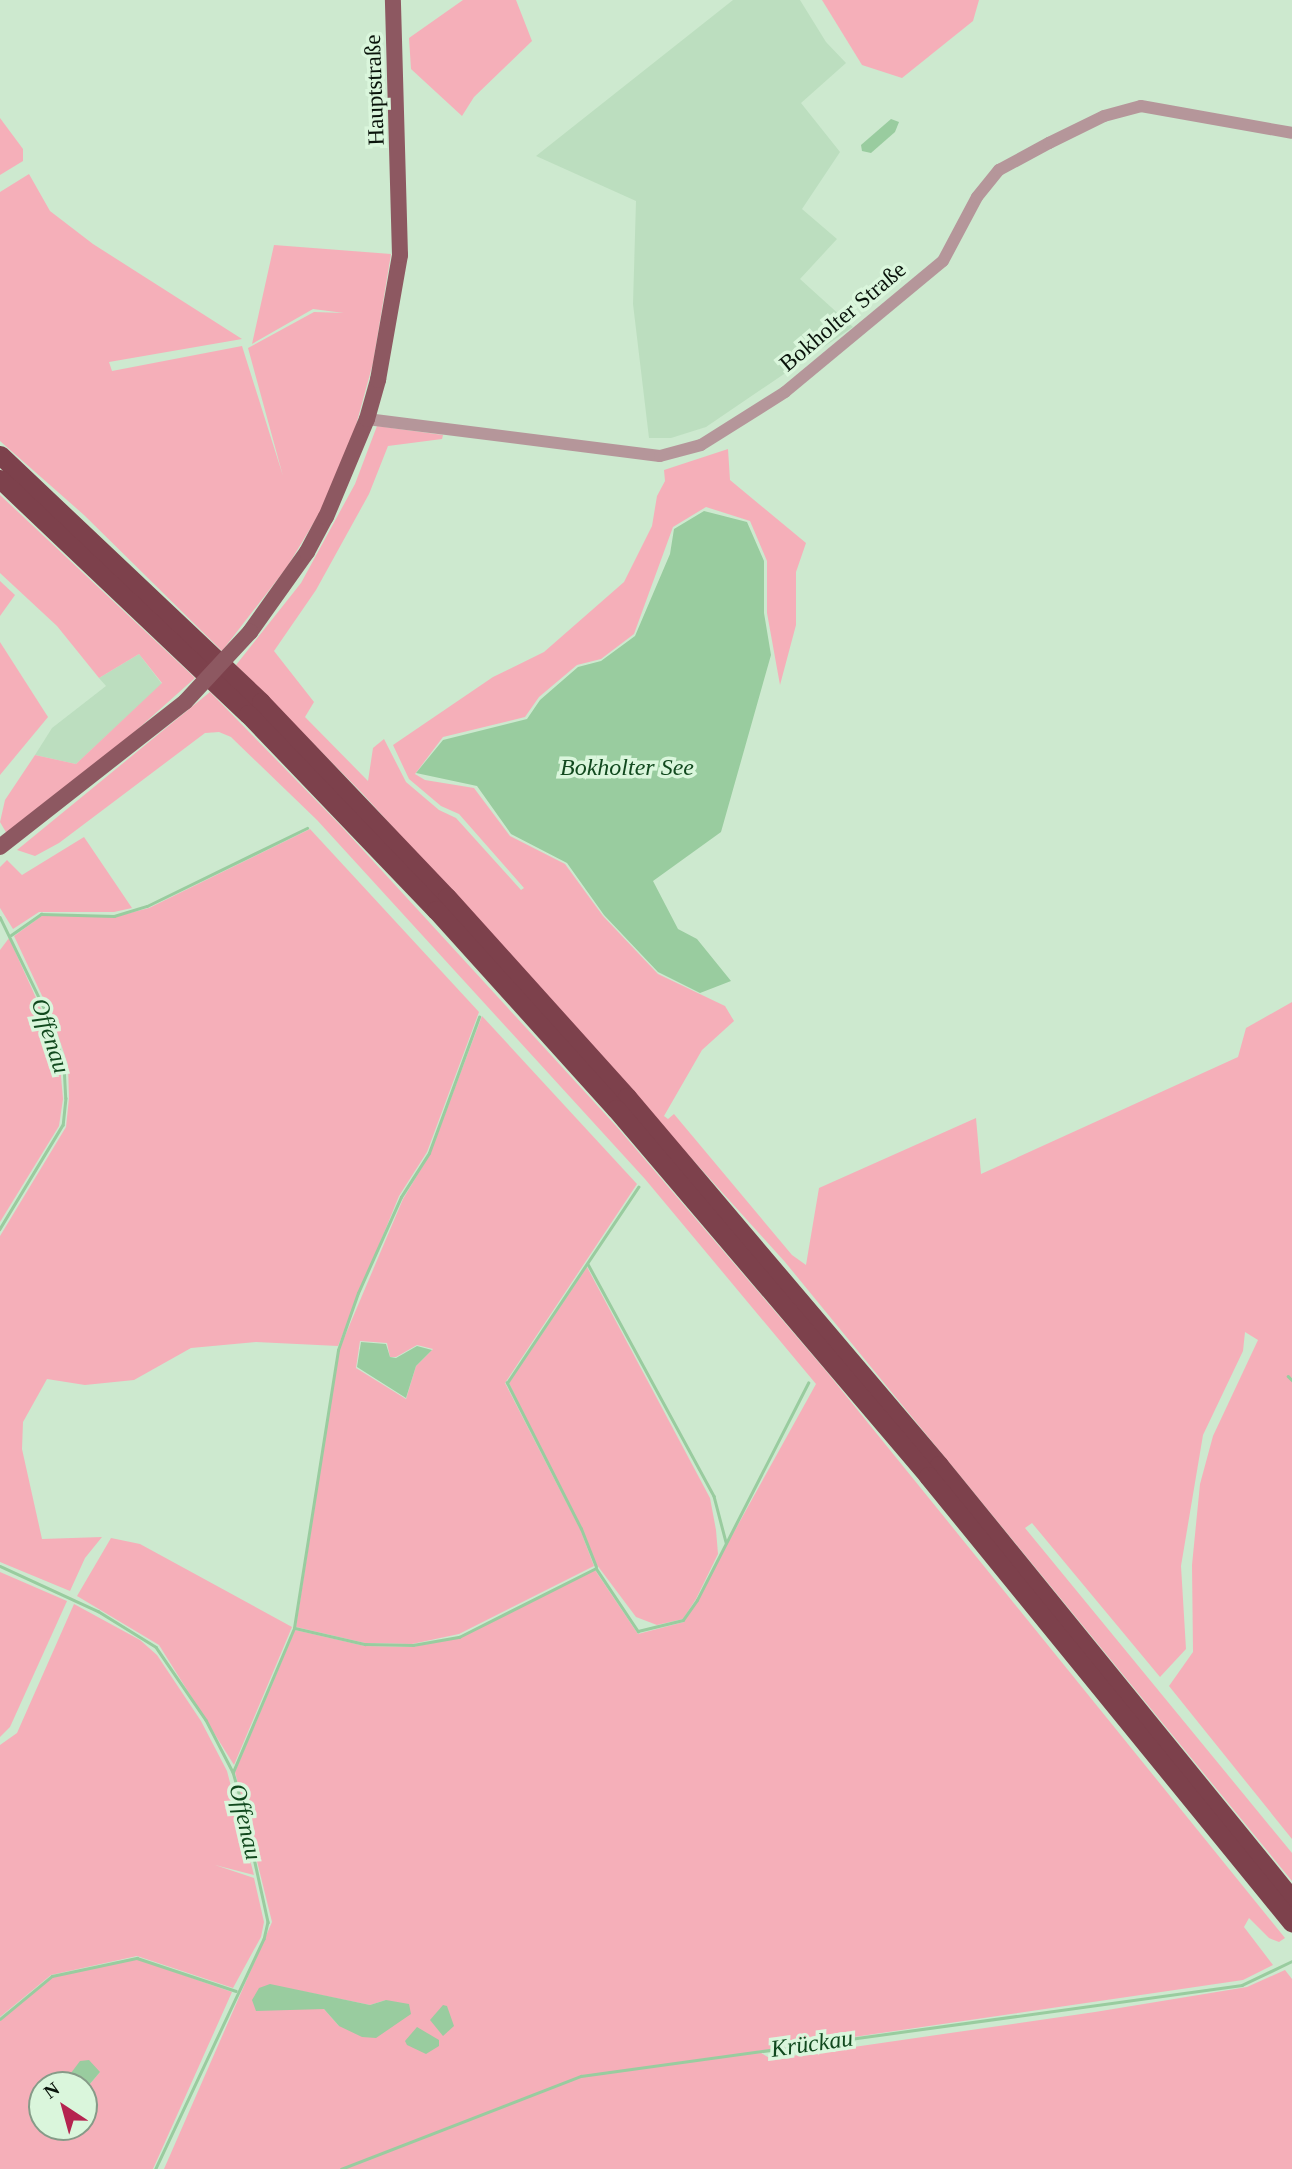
<!DOCTYPE html>
<html>
<head>
<meta charset="utf-8">
<style>
	body { margin:0 }
	#map { position:relative; width:1292px; height:2169px; overflow:hidden; background:#cde9cf; font-family:"Times New Roman",serif }
	div>[style] { position:absolute }
	.built>* { inset:0; background:#bcdebf }
	.green>* { inset:0; background:#f5afb9 }
	.water>* { inset:0; background:#99cc9f }
	.stream>* { height:2.5px; margin:-1.25px; padding:0 1.25px; transform-origin:1.25px; border-radius:1.25px; background:#99cc9f }
	.minor>* { height:12px; margin:-6px; padding:0 6px; transform-origin:6px; border-radius:6px; background:#b5969a }
	.major>* { height:16px; margin:-8px; padding:0 8px; transform-origin:8px; border-radius:8px; background:#8d5861 }
	.highway>* { height:19px; margin:-9.5px; padding:0 9.5px; transform-origin:9.5px; border-radius:9.5px; background:#7d414c }
	.major-bridge>* { height:16px; margin:-8px; padding:0 8px; transform-origin:8px; border-radius:8px; background:#8d5861 }
	span { translate:-50% -50%; white-space:nowrap; text-align:center; line-height:1.15; -webkit-text-stroke:7px #daf6dc; paint-order:stroke }
	.street-label { font-size:23px; color:#09130b }
	.water-label { font-size:24px; color:#11491e; font-style:italic }
	.north { position:absolute; left:28px; top:2071px; width:70px; height:70px; box-sizing:border-box; background:#daf6dc; border:2px solid #869b88; border-radius:50%; rotate:324deg; font-size:19px; font-weight:700; line-height:28px; text-align:center; color:#09130b }
	.north::after { content:''; display:block; margin:auto; width:24px; height:32px; background:#b52450; clip-path:polygon(50% 0,100% 100%,50% 72%,0 100%) }
</style>
</head>
<body>
<div id="map">
	<div class="built">
		<div style="clip-path:polygon(733px 0,800px 0,826px 42px,846px 63px,801px 103px,840px 152px,802px 209px,837px 239px,800px 279px,853px 327px,706px 427px,671px 438px,649px 438px,633px 304px,636px 201px,536px 156px)"></div>
		<div style="clip-path:polygon(139px 654px,162px 684px,76px 764px,35px 755px,52px 728px,106px 686px,99px 678px)"></div>
	</div>
	<div class="green">
		<div style="clip-path:polygon(463px 0,516px 0,532px 41px,474px 97px,462px 116px,411px 69px,409px 38px)"></div>
		<div style="clip-path:polygon(822px 0,979px 0,973px 21px,902px 78px,862px 65px)"></div>
		<div style="clip-path:polygon(0 118px,23px 149px,23px 161px,0 175px)"></div>
		<div style="clip-path:polygon(29px 174px,50px 211px,93px 244px,242px 339px,109px 362px,112px 371px,242px 346px,283px 476px,248px 348px,314px 312px,344px 313px,313px 309px,252px 344px,274px 245px,391px 254px,373px 363px,355px 429px,322px 509px,287px 567px,222px 651px,84px 515px,0 441px,0 192px)"></div>
		<div style="clip-path:polygon(377px 426px,443px 435px,442px 439px,388px 446px,369px 494px,316px 590px,274px 651px,314px 702px,305px 717px,368px 781px,373px 748px,384px 739px,406px 782px,439px 810px,456px 818px,521px 890px,524px 888px,459px 814px,441px 806px,409px 779px,393px 745px,493px 677px,544px 652px,624px 582px,652px 526px,657px 496px,665px 481px,664px 470px,728px 449px,730px 480px,806px 543px,796px 572px,796px 625px,780px 685px,767px 613px,767px 561px,750px 521px,706px 507px,673px 527px,634px 634px,601px 659px,577px 665px,539px 697px,525px 717px,443px 737px,415px 774px,425px 780px,474px 788px,510px 836px,565px 864px,603px 916px,658px 974px,725px 1006px,734px 1021px,702px 1050px,664px 1116px,668px 1119px,674px 1114px,792px 1255px,806px 1265px,819px 1188px,976px 1118px,981px 1174px,1238px 1057px,1246px 1028px,1292px 1002px,1292px 1839px,1169px 1686px,1193px 1652px,1192px 1565px,1200px 1484px,1213px 1436px,1258px 1340px,1245px 1332px,1243px 1351px,1203px 1435px,1181px 1566px,1186px 1649px,1160px 1677px,1032px 1523px,1025px 1528px,1292px 1853px,1292px 1881px,785px 1262px,363px 794px,236px 665px,301px 583px,355px 484px)"></div>
		<div style="clip-path:polygon(0 495px,195px 678px,102px 761px,7px 834px,0 822px,5px 800px,35px 755px,76px 764px,162px 683px,139px 654px,99px 678px,57px 626px,0 573px)"></div>
		<div style="clip-path:polygon(0 581px,15px 595px,0 616px)"></div>
		<div style="clip-path:polygon(0 642px,48px 717px,0 775px)"></div>
		<div style="clip-path:polygon(evenodd,210px 692px,340px 825px,617px 1127px,826px 1371px,1285px 1938px,1279px 1942px,1269px 1938px,1249px 1918px,1244px 1927px,1273px 1965px,1243px 1980px,758px 2051px,771px 2059px,1095px 2012px,1247px 1987px,1285px 1970px,1292px 1979px,1292px 2169px,164px 2169px,272px 1922px,235px 1772px,295px 1630px,365px 1646px,412px 1647px,459px 1638px,595px 1570px,638px 1634px,684px 1622px,816px 1384px,645px 1179px,317px 820px,231px 737px,219px 732px,205px 733px,59px 843px,35px 856px,17px 850px,210px 692px,291px 1989px,370px 2005px,386px 2000px,339px 2026px,324px 2009px,278px 2009px,291px 1989px)"></div>
		<div style="clip-path:polygon(310px 829px,479px 1012px,427px 1152px,399px 1196px,338px 1346px,256px 1342px,191px 1348px,134px 1380px,85px 1385px,47px 1379px,23px 1422px,22px 1449px,42px 1539px,102px 1537px,85px 1558px,70px 1591px,0 1562px,0 1236px,66px 1127px,69px 1098px,68px 1065px,52px 1017px,14px 936px,43px 915px,114px 917px,149px 908px)"></div>
		<div style="clip-path:polygon(84px 837px,132px 908px,114px 912px,39px 912px,13px 929px,0 908px,0 867px,7px 860px,22px 875px)"></div>
		<div style="clip-path:polygon(9px 938px,46px 1020px,60px 1065px,63px 1099px,59px 1126px,0 1222px,0 950px)"></div>
		<div style="clip-path:polygon(evenodd,482px 1016px,637px 1184px,505px 1383px,580px 1529px,594px 1566px,459px 1634px,412px 1644px,365px 1643px,296px 1627px,339px 1350px,403px 1199px,430px 1154px,482px 1016px,360px 1341px,387px 1343px,390px 1357px,396px 1357px,417px 1345px,433px 1349px,416px 1366px,406px 1399px,356px 1368px,360px 1341px)"></div>
		<div style="clip-path:polygon(587px 1267px,710px 1498px,716px 1530px,718px 1554px,696px 1599px,683px 1619px,657px 1625px,636px 1617px,597px 1565px,509px 1383px)"></div>
		<div style="clip-path:polygon(111px 1538px,140px 1544px,292px 1627px,234px 1765px,159px 1645px,77px 1596px)"></div>
		<div style="clip-path:polygon(0 1572px,67px 1601px,10px 1727px,0 1737px)"></div>
		<div style="clip-path:polygon(74px 1604px,140px 1640px,157px 1655px,201px 1721px,227px 1771px,254px 1875px,215px 1865px,254px 1878px,264px 1922px,261px 1937px,233px 1988px,137px 1956px,51px 1975px,0 2017px,0 1745px,17px 1733px)"></div>
		<div style="clip-path:polygon(evenodd,137px 1959px,232px 1992px,153px 2169px,0 2169px,0 2021px,53px 1977px,137px 1959px,100px 2072px,84px 2091px,84px 2127px,42px 2127px,42px 2085px,62px 2085px,100px 2072px)"></div>
	</div>
	<div class="water">
		<div style="clip-path:polygon(891px 119px,899px 122px,895px 132px,871px 153px,862px 151px,861px 145px)"></div>
		<div style="clip-path:polygon(704px 511px,747px 522px,764px 561px,764px 613px,771px 655px,721px 832px,653px 881px,678px 929px,697px 939px,731px 981px,700px 993px,658px 972px,604px 915px,567px 863px,511px 834px,477px 786px,416px 773px,443px 740px,527px 719px,540px 700px,578px 667px,601px 661px,635px 636px,670px 554px,674px 529px)"></div>
		<div style="clip-path:polygon(361px 1342px,386px 1344px,390px 1357px,396px 1358px,417px 1346px,432px 1350px,416px 1366px,406px 1398px,357px 1367px)"></div>
		<div style="clip-path:polygon(270px 1984px,370px 2005px,386px 2000px,409px 2004px,411px 2014px,376px 2038px,362px 2037px,339px 2026px,324px 2009px,256px 2011px,252px 2000px,259px 1988px)"></div>
		<div style="clip-path:polygon(443px 2005px,447px 2006px,454px 2026px,443px 2036px,430px 2020px)"></div>
		<div style="clip-path:polygon(417px 2027px,439px 2040px,439px 2046px,426px 2054px,407px 2045px,405px 2041px)"></div>
		<div style="clip-path:polygon(89px 2060px,100px 2072px,84px 2091px,84px 2085px,62px 2085px,80px 2061px)"></div>
	</div>
	<div class="stream">
		<div style="left:0;top:917px;width:112px;rotate:64.1deg"></div>
		<div style="left:49px;top:1018px;width:49px;rotate:72.3deg"></div>
		<div style="left:64px;top:1065px;width:33px;rotate:87deg"></div>
		<div style="left:66px;top:1098px;width:27px;rotate:96deg"></div>
		<div style="left:63px;top:1125px;width:122px;rotate:121.2deg"></div>
		<div style="left:11px;top:935px;width:37px;rotate:-35deg"></div>
		<div style="left:41px;top:914px;width:73px;rotate:1.6deg"></div>
		<div style="left:114px;top:916px;width:34px;rotate:-17deg"></div>
		<div style="left:147px;top:906px;width:178px;rotate:-26deg"></div>
		<div style="left:588px;top:1264px;width:264px;rotate:61.5deg"></div>
		<div style="left:714px;top:1496px;width:48px;rotate:75.4deg"></div>
		<div style="left:1288px;top:1376px;width:6px;rotate:45deg"></div>
		<div style="left:0;top:1566px;width:108px;rotate:24.7deg"></div>
		<div style="left:98px;top:1611px;width:68px;rotate:31.8deg"></div>
		<div style="left:156px;top:1647px;width:88px;rotate:55.6deg"></div>
		<div style="left:206px;top:1720px;width:59px;rotate:62.6deg"></div>
		<div style="left:233px;top:1772px;width:37px;rotate:74deg"></div>
		<div style="left:243px;top:1808px;width:117px;rotate:77.6deg"></div>
		<div style="left:268px;top:1922px;width:17px;rotate:103deg"></div>
		<div style="left:264px;top:1939px;width:254px;rotate:115.2deg"></div>
		<div style="left:596px;top:1567px;width:41px;rotate:-111.5deg"></div>
		<div style="left:581px;top:1529px;width:164px;rotate:-116.9deg"></div>
		<div style="left:507px;top:1383px;width:236px;rotate:-56.2deg"></div>
		<div style="left:295px;top:1628px;width:72px;rotate:12.9deg"></div>
		<div style="left:365px;top:1644px;width:48px;rotate:1.2deg"></div>
		<div style="left:413px;top:1645px;width:47px;rotate:-9.9deg"></div>
		<div style="left:459px;top:1637px;width:153px;rotate:-26.7deg"></div>
		<div style="left:596px;top:1568px;width:76px;rotate:56.3deg"></div>
		<div style="left:638px;top:1631px;width:46px;rotate:-13.7deg"></div>
		<div style="left:683px;top:1620px;width:24px;rotate:-55deg"></div>
		<div style="left:697px;top:1600px;width:244px;rotate:-62.9deg"></div>
		<div style="left:233px;top:1772px;width:156px;rotate:-67deg"></div>
		<div style="left:294px;top:1628px;width:281px;rotate:-81deg"></div>
		<div style="left:338px;top:1350px;width:60px;rotate:-70.7deg"></div>
		<div style="left:358px;top:1293px;width:105px;rotate:-65.9deg"></div>
		<div style="left:401px;top:1197px;width:52px;rotate:-57.5deg"></div>
		<div style="left:429px;top:1153px;width:145px;rotate:-69.8deg"></div>
		<div style="left:0;top:2019px;width:67px;rotate:-39.6deg"></div>
		<div style="left:52px;top:1976px;width:87px;rotate:-12deg"></div>
		<div style="left:137px;top:1958px;width:104px;rotate:18.4deg"></div>
		<div style="left:341px;top:2169px;width:257px;rotate:-21.2deg"></div>
		<div style="left:581px;top:2076px;width:667px;rotate:-7.84deg"></div>
		<div style="left:1242px;top:1985px;width:55px;rotate:-25.6deg"></div>
	</div>
	<div class="minor">
		<div style="left:367px;top:419px;width:295px;rotate:7.2deg"></div>
		<div style="left:660px;top:456px;width:42px;rotate:-15deg"></div>
		<div style="left:701px;top:445px;width:99px;rotate:-32.2deg"></div>
		<div style="left:785px;top:392px;width:205px;rotate:-39.7deg"></div>
		<div style="left:943px;top:261px;width:72px;rotate:-62deg"></div>
		<div style="left:977px;top:197px;width:35px;rotate:-51deg"></div>
		<div style="left:999px;top:170px;width:57px;rotate:-28.4deg"></div>
		<div style="left:1049px;top:143px;width:61px;rotate:-26.1deg"></div>
		<div style="left:1104px;top:116px;width:38px;rotate:-15deg"></div>
		<div style="left:1141px;top:106px;width:153px;rotate:10.1deg"></div>
	</div>
	<div class="major">
		<div style="left:250px;top:632px;width:98px;rotate:-54.5deg"></div>
		<div style="left:307px;top:552px;width:40px;rotate:-62deg"></div>
		<div style="left:326px;top:517px;width:106px;rotate:-67.3deg"></div>
		<div style="left:367px;top:419px;width:41px;rotate:-74.2deg"></div>
		<div style="left:378px;top:380px;width:127px;rotate:-80deg"></div>
		<div style="left:400px;top:255px;width:255px;rotate:-91.6deg"></div>
		<div style="left:0;top:847px;width:235px;rotate:-38.1deg"></div>
	</div>
	<div class="highway">
		<div style="left:0;top:455px;width:359px;rotate:43.4deg"></div>
		<div style="left:261px;top:702px;width:269px;rotate:46.4deg"></div>
		<div style="left:447px;top:897px;width:269px;rotate:48deg"></div>
		<div style="left:627px;top:1097px;width:482px;rotate:49.7deg"></div>
		<div style="left:939px;top:1465px;width:559px;rotate:50.88deg"></div>
		<div style="left:0;top:479px;width:342px;rotate:43.5deg"></div>
		<div style="left:248px;top:714px;width:272px;rotate:46.2deg"></div>
		<div style="left:436px;top:910px;width:268px;rotate:47.9deg"></div>
		<div style="left:616px;top:1109px;width:482px;rotate:49.6deg"></div>
		<div style="left:928px;top:1476px;width:576px;rotate:50.84deg"></div>
	</div>
	<div class="major-bridge">
		<div style="left:185px;top:702px;width:96px;rotate:-47.1deg"></div>
	</div>
	<div class="street-label">
		<span style="left:375px;top:90px;rotate:-92deg">Hauptstraße</span>
		<span style="left:843px;top:317px;rotate:-40deg">Bokholter Straße</span>
	</div>
	<div class="water-label">
		<span style="left:627px;top:768px">Bokholter See</span>
		<span style="left:50px;top:1036px;rotate:72deg">Offenau</span>
		<span style="left:245px;top:1822px;rotate:77deg">Offenau</span>
		<span style="left:812px;top:2044px;rotate:-8deg">Krückau</span>
	</div>
	<div class="north">N</div>
</div>
</body>
</html>
